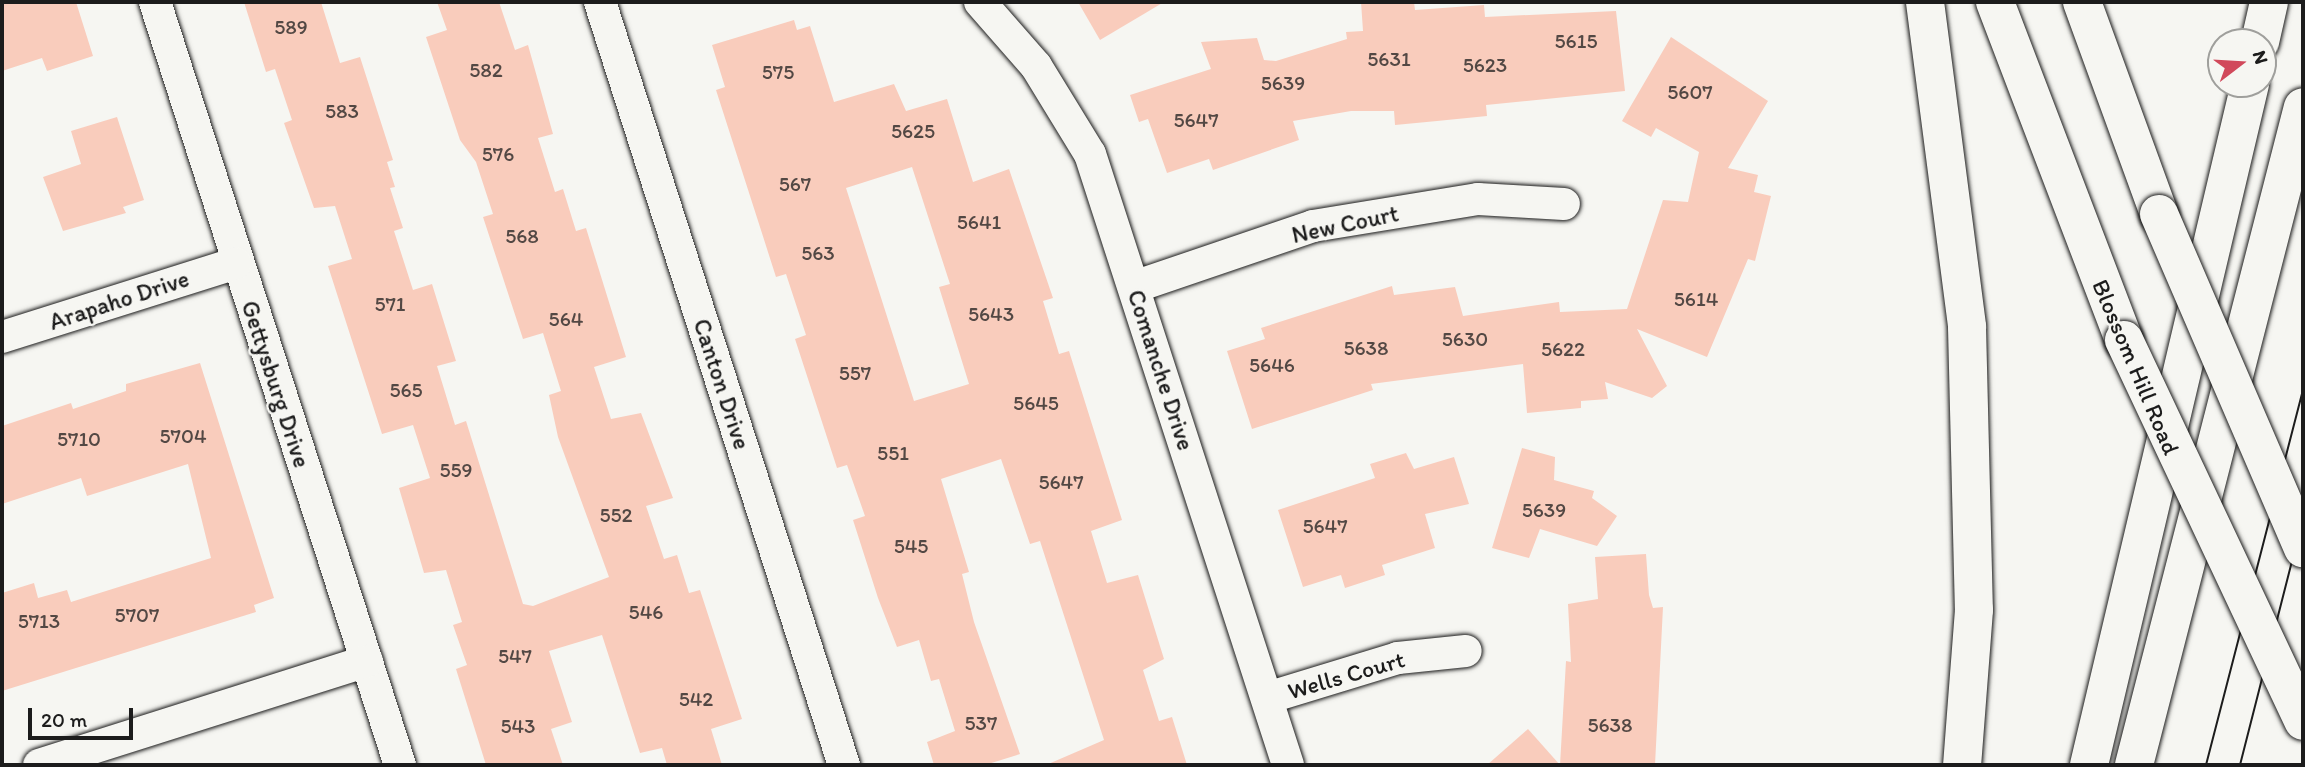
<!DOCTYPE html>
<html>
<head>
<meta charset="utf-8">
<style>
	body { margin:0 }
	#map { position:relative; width:2305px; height:767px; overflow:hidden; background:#f6f6f2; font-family:Itim,sans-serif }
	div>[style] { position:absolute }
	.building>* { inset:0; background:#f9ccbc }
	.roads { filter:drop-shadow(0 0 2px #1c1c1c) drop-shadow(0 0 2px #1c1c1c) }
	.minor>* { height:32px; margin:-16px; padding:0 16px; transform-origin:16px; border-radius:16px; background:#f6f6f2 }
	.secondary>* { height:38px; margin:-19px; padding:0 19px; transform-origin:19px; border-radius:19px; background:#f6f6f2 }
	.motorway>* { height:38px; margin:-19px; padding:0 19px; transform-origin:19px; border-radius:19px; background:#f6f6f2 }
	.tram>* { height:2px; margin:-1px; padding:0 1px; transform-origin:1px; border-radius:1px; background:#1c1c1c }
	.bridges { filter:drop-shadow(0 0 2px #1c1c1c) drop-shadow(0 0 2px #1c1c1c) }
	.secondary-bridge>* { height:38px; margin:-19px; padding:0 19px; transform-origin:19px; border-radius:19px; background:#f6f6f2 }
	span { translate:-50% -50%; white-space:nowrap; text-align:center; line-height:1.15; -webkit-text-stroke:5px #f6f6f2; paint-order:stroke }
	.number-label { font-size:21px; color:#534844 }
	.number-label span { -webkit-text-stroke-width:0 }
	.street-label { font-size:24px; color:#1c1c1c }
	.frame { position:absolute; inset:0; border:4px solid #1c1c1c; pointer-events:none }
	.north { position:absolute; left:2207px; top:28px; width:70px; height:70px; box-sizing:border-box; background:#f6f6f2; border:2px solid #9f9f9c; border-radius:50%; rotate:73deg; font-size:19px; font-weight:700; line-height:28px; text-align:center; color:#1c1c1c }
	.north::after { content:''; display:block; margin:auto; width:24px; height:32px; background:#d1495b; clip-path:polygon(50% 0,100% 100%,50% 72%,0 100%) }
	.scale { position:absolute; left:28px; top:708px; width:105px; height:32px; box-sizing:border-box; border:4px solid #1c1c1c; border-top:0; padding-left:9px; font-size:21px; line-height:24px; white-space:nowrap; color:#1c1c1c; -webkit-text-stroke:5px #f6f6f2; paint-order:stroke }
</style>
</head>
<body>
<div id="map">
	<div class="building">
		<div style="clip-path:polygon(2px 2px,76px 2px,93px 56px,47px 71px,42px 58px,2px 71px)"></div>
		<div style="clip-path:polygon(244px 2px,321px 2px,340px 63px,360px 57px,393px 160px,387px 162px,395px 187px,390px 188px,403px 228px,394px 231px,413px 290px,432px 284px,456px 361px,437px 366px,455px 425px,466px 421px,523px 604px,533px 606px,609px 577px,558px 437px,549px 395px,561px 391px,543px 333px,523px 339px,483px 217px,493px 214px,476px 162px,460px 140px,426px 37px,447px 30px,437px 2px,499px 2px,515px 50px,528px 45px,553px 134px,538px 138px,555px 192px,563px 189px,576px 231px,586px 228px,626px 357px,594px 367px,611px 419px,641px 413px,673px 498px,646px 506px,664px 559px,677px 555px,689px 593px,700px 590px,742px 719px,711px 729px,722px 765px,667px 765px,662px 748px,640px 753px,602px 635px,549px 651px,572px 722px,551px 729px,563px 765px,486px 765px,456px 669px,467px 665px,453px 625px,462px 622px,446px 570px,424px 573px,399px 488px,430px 478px,413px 425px,382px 434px,328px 266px,352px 259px,335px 206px,314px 208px,284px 123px,292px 120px,275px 69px,266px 72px)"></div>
		<div style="clip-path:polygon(1078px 2px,1164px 2px,1100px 40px)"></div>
		<div style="clip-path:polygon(1361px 2px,1414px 2px,1415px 10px,1484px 5px,1485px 17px,1616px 11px,1625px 91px,1486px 105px,1487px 116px,1437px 121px,1395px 125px,1394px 111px,1351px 111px,1293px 121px,1299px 140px,1213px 170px,1209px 159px,1167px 173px,1148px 119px,1139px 122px,1130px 95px,1211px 69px,1201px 42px,1257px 38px,1264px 60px,1276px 61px,1347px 39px,1346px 32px,1363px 31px)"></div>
		<div style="clip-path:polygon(evenodd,794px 20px,797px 30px,810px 26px,834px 102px,894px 84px,906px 111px,947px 99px,973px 182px,1009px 169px,1053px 298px,1043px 301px,1059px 354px,1069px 351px,1122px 520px,1091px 531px,1107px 583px,1138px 575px,1164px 659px,1143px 670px,1159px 721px,1172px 717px,1187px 765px,1046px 765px,1104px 740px,1040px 541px,1030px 544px,1001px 459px,941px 479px,969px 572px,962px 574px,974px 622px,1020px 754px,985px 765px,934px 765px,927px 742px,955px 731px,939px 679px,931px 681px,919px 640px,897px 647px,878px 598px,853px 520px,865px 516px,847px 465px,837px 468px,795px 339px,806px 335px,786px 274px,776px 277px,716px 90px,725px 87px,712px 45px,794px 20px,912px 167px,950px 284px,939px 287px,969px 384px,914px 401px,846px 188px,912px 167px)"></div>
		<div style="clip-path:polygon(1671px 37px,1768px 101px,1728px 168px,1758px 175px,1754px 192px,1771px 196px,1755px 261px,1748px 259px,1707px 357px,1637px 329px,1667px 386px,1652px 398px,1605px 382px,1608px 399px,1581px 401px,1581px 408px,1527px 413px,1523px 364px,1371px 384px,1373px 390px,1252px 429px,1227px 351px,1265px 339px,1261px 328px,1392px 286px,1394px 295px,1455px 287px,1463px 316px,1559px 302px,1560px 312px,1627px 309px,1663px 200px,1688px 202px,1699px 152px,1656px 128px,1651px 137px,1622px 121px)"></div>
		<div style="clip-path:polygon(117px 117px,144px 200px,123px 207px,126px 213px,63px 231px,43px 177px,81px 164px,71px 131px)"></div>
		<div style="clip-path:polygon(200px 363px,274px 598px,254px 605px,256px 612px,2px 691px,2px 593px,34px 583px,38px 598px,67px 590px,71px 602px,211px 558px,188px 464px,87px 496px,81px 478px,2px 504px,2px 426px,71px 403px,73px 409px,126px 391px,126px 384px)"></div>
		<div style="clip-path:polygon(1522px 448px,1555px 457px,1554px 480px,1594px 491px,1592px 498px,1617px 516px,1597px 546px,1540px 529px,1529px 558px,1492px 548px)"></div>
		<div style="clip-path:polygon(1406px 453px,1414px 469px,1454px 457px,1469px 504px,1425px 514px,1435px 548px,1382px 565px,1385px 575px,1345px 588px,1341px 575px,1303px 587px,1278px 510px,1375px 478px,1370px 464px)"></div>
		<div style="clip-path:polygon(1646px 554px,1649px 595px,1653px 608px,1663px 607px,1655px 765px,1560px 765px,1566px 661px,1571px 662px,1568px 604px,1598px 599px,1595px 557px)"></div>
		<div style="clip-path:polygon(1528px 729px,1560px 765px,1487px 765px)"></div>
	</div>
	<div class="roads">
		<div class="minor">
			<div style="left:155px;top:2px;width:801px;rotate:72.2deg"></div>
			<div style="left:600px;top:2px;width:801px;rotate:72.27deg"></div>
			<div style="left:980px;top:2px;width:85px;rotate:48.8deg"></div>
			<div style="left:1036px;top:66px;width:103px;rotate:58.5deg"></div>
			<div style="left:1090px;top:154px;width:642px;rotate:72.04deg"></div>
			<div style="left:1134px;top:287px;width:189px;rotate:-18.8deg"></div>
			<div style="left:1313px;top:226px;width:167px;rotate:-9.3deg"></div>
			<div style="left:1478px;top:199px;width:86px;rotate:3.3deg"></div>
			<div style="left:2px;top:337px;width:245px;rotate:-17.5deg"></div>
			<div style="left:1267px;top:698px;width:137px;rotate:-17deg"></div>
			<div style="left:1398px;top:658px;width:68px;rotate:-5.9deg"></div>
			<div style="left:39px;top:765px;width:344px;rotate:-17.6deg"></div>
		</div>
		<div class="secondary">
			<div style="left:1995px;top:2px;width:362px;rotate:69.1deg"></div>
			<div style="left:2082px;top:2px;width:226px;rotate:70deg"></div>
		</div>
		<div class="motorway">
			<div style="left:1925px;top:2px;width:328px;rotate:82.6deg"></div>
			<div style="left:1967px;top:327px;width:283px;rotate:88.6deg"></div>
			<div style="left:1974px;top:610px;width:155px;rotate:94.4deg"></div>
			<div style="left:2260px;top:42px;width:41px;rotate:-77.3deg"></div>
			<div style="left:2089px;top:765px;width:700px;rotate:-76.7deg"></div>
			<div style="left:2134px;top:765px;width:679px;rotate:-75.6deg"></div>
		</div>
	</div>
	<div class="tram">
		<div style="left:2206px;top:765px;width:388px;rotate:-75.5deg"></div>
		<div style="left:2240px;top:765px;width:255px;rotate:-75.7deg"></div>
	</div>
	<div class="bridges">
		<div class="secondary-bridge">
			<div style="left:2159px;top:214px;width:364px;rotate:66.7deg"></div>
			<div style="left:2124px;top:340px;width:421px;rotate:64.8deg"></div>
		</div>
	</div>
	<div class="number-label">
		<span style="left:291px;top:27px">589</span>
		<span style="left:1576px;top:41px">5615</span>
		<span style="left:1389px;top:59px">5631</span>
		<span style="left:1485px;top:65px">5623</span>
		<span style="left:486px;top:70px">582</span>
		<span style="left:778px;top:72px">575</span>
		<span style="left:1283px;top:83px">5639</span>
		<span style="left:1690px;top:92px">5607</span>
		<span style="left:342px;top:111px">583</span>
		<span style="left:1196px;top:120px">5647</span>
		<span style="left:913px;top:131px">5625</span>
		<span style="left:498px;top:154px">576</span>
		<span style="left:795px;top:184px">567</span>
		<span style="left:979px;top:222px">5641</span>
		<span style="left:522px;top:236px">568</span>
		<span style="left:818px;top:253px">563</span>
		<span style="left:1696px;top:299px">5614</span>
		<span style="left:390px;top:304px">571</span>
		<span style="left:991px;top:314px">5643</span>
		<span style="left:566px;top:319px">564</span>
		<span style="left:1465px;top:339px">5630</span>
		<span style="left:1366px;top:348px">5638</span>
		<span style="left:1563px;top:349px">5622</span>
		<span style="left:1272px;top:365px">5646</span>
		<span style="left:855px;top:373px">557</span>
		<span style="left:406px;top:390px">565</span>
		<span style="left:1036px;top:403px">5645</span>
		<span style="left:183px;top:436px">5704</span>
		<span style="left:79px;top:439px">5710</span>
		<span style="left:893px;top:453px">551</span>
		<span style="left:456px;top:470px">559</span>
		<span style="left:1061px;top:482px">5647</span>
		<span style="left:1544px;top:510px">5639</span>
		<span style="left:616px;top:515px">552</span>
		<span style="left:1325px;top:526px">5647</span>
		<span style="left:911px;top:546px">545</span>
		<span style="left:646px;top:612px">546</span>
		<span style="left:137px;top:615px">5707</span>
		<span style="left:39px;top:621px">5713</span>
		<span style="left:515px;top:656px">547</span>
		<span style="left:696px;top:699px">542</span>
		<span style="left:981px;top:723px">537</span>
		<span style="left:1610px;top:725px">5638</span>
		<span style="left:518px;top:726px">543</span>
	</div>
	<div class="street-label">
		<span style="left:1345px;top:224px;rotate:-12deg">New Court</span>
		<span style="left:119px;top:300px;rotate:-18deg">Arapaho Drive</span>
		<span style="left:2136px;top:367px;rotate:67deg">Blossom Hill Road</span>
		<span style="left:1161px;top:370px;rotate:72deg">Comanche Drive</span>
		<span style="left:276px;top:384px;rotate:72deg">Gettysburg Drive</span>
		<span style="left:722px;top:384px;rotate:72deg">Canton Drive</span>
		<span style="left:1346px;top:675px;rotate:-16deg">Wells Court</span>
	</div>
	<div class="frame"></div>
	<div class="north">N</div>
	<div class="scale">20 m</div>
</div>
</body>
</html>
